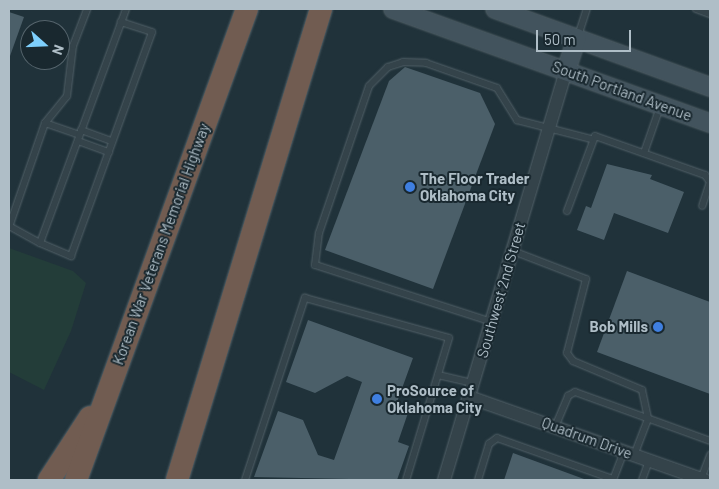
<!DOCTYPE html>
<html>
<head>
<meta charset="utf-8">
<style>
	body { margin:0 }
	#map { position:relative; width:719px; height:489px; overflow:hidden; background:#20323a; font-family:Barlow,sans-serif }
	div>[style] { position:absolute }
	.green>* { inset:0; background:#233d39 }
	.building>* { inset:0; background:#4b5f69 }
	.roads { filter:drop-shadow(0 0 1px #526168) drop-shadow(0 0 1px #526168) }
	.service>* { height:6px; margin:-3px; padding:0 3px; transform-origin:3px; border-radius:3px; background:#34434a }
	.minor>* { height:12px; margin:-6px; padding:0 6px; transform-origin:6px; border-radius:6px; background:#34434a }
	.secondary>* { height:18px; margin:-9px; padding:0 9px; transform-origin:9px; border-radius:9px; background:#42535d }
	.motorway>* { height:22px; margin:-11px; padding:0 11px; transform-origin:11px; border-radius:11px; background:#715c51 }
	.dots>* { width:14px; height:14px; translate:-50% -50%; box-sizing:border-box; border:2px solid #19282f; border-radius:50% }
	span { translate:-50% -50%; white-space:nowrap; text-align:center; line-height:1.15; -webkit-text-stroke:4px #19282f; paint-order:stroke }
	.street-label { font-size:15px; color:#afbec7 }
	.poi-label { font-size:15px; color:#afbec7; font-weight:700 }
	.left { translate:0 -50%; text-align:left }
	.right { translate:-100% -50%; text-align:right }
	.frame { position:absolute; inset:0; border:10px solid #afbec7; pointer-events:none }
	.north { position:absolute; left:20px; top:20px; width:50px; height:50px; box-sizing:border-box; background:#19282f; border:1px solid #55646c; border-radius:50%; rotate:110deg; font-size:14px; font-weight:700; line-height:20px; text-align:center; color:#afbec7 }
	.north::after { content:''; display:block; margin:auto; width:18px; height:22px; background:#7ecffc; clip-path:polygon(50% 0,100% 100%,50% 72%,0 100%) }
	.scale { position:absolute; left:536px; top:30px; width:95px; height:22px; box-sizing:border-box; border:2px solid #afbec7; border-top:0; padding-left:6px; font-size:15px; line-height:18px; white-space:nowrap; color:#afbec7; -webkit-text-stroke:4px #19282f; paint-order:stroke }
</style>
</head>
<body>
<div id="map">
	<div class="green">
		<div style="clip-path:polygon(9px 248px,73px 271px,86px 283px,71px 331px,44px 390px,9px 372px)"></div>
	</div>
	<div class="building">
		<div style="clip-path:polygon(9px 12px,24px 17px,10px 56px,9px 56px)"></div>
		<div style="clip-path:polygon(405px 67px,480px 93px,495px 124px,433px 289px,325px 250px,389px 81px)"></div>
		<div style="clip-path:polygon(607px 164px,652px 175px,650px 179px,684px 192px,668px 233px,614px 213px,604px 240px,577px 230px,586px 206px,591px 208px)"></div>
		<div style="clip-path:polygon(627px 271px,710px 302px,710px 394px,597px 352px)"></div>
		<div style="clip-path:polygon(308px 320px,413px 358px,396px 405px,409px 410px,398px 442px,409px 446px,397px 480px,254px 477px,278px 411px,303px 420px,318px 455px,334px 460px,362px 382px,347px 376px,315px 393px,286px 382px)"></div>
		<div style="clip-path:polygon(513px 453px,584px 479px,584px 480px,504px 480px)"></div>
	</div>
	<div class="roads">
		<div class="service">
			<div style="left:696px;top:9px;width:15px;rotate:20deg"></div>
			<div style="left:578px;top:36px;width:28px;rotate:-72deg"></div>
			<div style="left:45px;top:123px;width:36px;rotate:19deg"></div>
			<div style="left:81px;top:130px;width:33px;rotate:20deg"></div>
			<div style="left:78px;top:141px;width:33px;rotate:20deg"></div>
			<div style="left:644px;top:153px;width:49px;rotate:-70.8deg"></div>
			<div style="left:567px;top:211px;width:80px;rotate:-69.5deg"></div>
			<div style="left:595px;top:136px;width:117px;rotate:19.5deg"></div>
			<div style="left:705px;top:175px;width:9px;rotate:54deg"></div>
			<div style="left:710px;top:182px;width:25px;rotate:108deg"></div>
			<div style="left:9px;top:226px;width:35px;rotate:29deg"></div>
			<div style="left:40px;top:243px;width:249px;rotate:-69.8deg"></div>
			<div style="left:9px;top:227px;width:110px;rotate:-70.9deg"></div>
			<div style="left:45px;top:123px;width:35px;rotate:-51deg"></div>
			<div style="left:67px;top:96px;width:50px;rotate:-83.2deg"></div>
			<div style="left:73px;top:46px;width:40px;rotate:-69deg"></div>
			<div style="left:40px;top:243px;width:34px;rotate:23deg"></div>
			<div style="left:71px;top:256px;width:238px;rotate:-70.1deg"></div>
			<div style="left:152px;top:32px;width:33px;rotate:-162deg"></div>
			<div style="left:513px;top:251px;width:78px;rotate:21deg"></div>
			<div style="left:586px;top:279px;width:76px;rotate:104.4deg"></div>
			<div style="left:567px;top:353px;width:10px;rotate:53deg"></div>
			<div style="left:573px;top:361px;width:75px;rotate:22.8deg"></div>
			<div style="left:642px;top:390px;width:30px;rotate:78deg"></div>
			<div style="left:648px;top:419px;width:39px;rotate:111deg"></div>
			<div style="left:492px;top:322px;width:186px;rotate:-162.1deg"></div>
			<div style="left:315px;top:265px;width:32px;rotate:-83deg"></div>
			<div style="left:319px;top:233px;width:155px;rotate:-71.2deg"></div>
			<div style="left:369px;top:86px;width:27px;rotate:-45deg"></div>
			<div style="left:388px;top:67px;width:16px;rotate:-18deg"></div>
			<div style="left:403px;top:62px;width:23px;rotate:2deg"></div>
			<div style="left:426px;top:63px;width:75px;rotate:19.4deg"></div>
			<div style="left:497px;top:88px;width:38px;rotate:58deg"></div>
			<div style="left:517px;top:120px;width:76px;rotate:14.4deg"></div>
			<div style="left:438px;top:375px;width:36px;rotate:13deg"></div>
			<div style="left:555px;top:427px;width:34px;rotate:-67deg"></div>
			<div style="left:568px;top:396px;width:8px;rotate:-30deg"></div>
			<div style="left:575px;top:392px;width:144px;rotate:19.9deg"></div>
			<div style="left:701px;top:479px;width:26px;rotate:-69deg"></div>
			<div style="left:245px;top:480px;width:192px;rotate:-71.8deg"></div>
			<div style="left:305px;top:298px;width:149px;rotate:15.5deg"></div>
			<div style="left:449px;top:338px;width:148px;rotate:106.8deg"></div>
			<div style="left:478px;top:480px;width:38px;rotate:-73deg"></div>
			<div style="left:489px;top:444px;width:10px;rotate:-37deg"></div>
			<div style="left:497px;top:438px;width:123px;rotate:19.5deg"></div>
			<div style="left:613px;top:480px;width:31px;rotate:-69deg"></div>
			<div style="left:642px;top:480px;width:20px;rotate:-70deg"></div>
		</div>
		<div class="minor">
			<div style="left:469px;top:397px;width:250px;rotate:19.4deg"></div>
			<div style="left:444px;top:480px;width:427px;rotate:-73.4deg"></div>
		</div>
		<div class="secondary">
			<div style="left:393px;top:9px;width:337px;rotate:19.8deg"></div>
			<div style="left:495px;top:9px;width:229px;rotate:19.9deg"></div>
			<div style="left:566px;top:71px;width:35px;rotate:-72deg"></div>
		</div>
		<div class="motorway">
			<div style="left:49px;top:480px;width:75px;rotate:-56.9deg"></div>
			<div style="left:76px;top:480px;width:501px;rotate:-70.05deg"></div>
			<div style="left:177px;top:480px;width:493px;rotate:-73deg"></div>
		</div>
	</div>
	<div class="dots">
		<div style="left:410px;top:187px;background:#3f7fe0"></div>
		<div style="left:658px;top:327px;background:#3f7fe0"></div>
		<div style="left:377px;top:399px;background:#3f7fe0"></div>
	</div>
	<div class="street-label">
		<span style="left:622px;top:91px;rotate:20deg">South Portland Avenue</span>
		<span style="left:161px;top:244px;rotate:-70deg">Korean War Veterans Memorial Highway</span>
		<span style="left:501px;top:290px;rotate:-74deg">Southwest 2nd Street</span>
		<span style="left:587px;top:438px;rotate:20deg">Quadrum Drive</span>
	</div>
	<div class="poi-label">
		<span class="left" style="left:420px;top:187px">The Floor Trader<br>Oklahoma City</span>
		<span class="right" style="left:648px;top:327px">Bob Mills</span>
		<span class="left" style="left:387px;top:399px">ProSource of<br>Oklahoma City</span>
	</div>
	<div class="frame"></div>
	<div class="north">N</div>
	<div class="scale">50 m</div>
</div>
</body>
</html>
